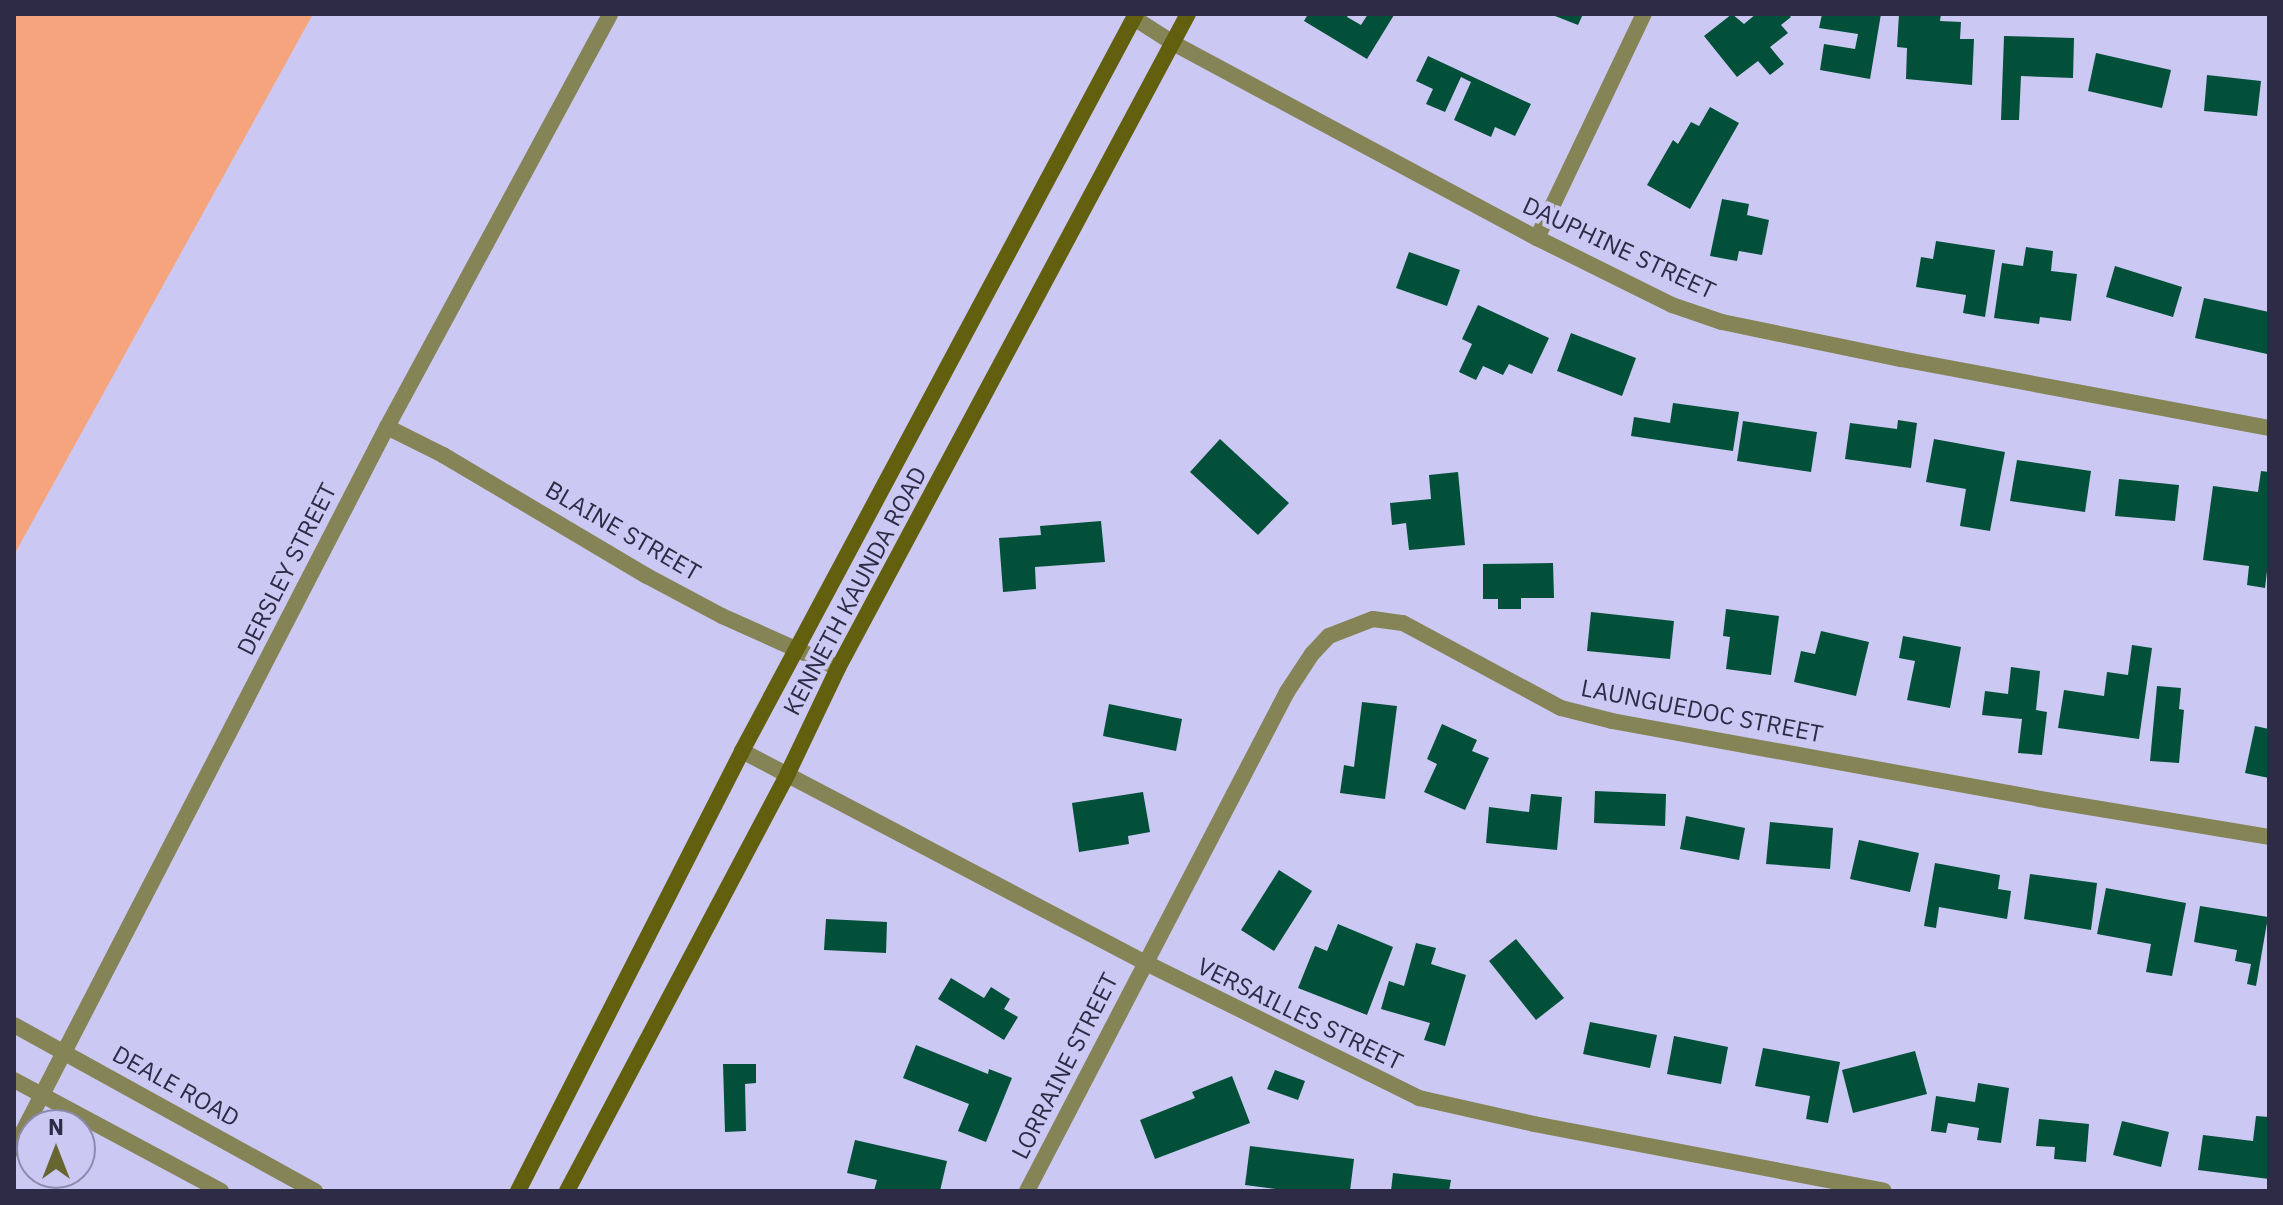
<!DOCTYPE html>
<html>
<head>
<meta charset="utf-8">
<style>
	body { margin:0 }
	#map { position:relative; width:2283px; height:1205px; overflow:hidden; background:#cbc9f3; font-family:"IBM Plex Sans",sans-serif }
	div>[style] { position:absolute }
	.green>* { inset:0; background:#f5a47d }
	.building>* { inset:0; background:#03503a }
	.minor>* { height:16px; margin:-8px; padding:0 8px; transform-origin:8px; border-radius:8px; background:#858457 }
	.tertiary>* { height:16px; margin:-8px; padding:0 8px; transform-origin:8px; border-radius:8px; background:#858457 }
	.secondary>* { height:16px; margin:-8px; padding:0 8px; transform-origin:8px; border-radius:8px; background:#625f0e }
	span { translate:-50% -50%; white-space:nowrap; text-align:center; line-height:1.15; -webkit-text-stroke:8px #cbc9f3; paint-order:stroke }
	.street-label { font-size:24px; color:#2d2b46 }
	.frame { position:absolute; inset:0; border:16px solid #2d2b46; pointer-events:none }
	.north { position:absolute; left:16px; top:1109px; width:80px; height:80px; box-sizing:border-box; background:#cbc9f3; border:2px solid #8c8aae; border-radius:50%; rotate:0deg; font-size:22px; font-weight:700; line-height:32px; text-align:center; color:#2d2b46 }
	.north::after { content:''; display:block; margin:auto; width:28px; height:36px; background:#676532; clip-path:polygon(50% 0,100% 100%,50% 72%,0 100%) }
</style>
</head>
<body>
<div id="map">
	<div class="green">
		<div style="clip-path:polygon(14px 14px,313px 14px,14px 555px)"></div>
	</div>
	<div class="building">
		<div style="clip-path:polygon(1308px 14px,1349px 14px,1347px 17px,1361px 25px,1368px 14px,1394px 15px,1367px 59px,1304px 21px)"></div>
		<div style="clip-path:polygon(1550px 14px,1583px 14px,1578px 25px)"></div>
		<div style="clip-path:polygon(1732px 14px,1744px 24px,1756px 14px,1788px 14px,1791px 17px,1781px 25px,1788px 33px,1770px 47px,1784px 64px,1770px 75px,1758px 61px,1737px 77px,1704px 36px)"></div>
		<div style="clip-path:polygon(1822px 14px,1881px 14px,1870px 79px,1820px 70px,1824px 44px,1855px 49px,1858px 34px,1819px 28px)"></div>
		<div style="clip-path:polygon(1899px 14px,1941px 14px,1940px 21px,1961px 22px,1960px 39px,1974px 39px,1972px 85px,1906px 79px,1907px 48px,1897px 47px)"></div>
		<div style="clip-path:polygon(2004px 36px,2074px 38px,2073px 78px,2021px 76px,2019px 120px,2001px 120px)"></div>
		<div style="clip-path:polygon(2096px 53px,2171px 70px,2162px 108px,2088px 91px)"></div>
		<div style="clip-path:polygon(1428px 56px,1531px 104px,1515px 136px,1495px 127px,1491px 137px,1454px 120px,1471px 82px,1461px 77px,1445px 112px,1426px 104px,1433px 89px,1416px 81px)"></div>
		<div style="clip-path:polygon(2207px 75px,2261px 81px,2257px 116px,2204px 111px)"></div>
		<div style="clip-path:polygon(1710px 107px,1739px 123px,1690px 209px,1647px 185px,1673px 140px,1678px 144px,1691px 122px,1699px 126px)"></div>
		<div style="clip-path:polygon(1722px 199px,1749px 204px,1747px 215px,1769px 220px,1762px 255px,1739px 251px,1737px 261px,1710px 256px)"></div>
		<div style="clip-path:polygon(1936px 241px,1995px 250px,1985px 317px,1963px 313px,1966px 295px,1916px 287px,1921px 257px,1933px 259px)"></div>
		<div style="clip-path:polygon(2026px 247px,2053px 251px,2051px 271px,2077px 274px,2071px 321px,2040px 317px,2039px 324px,1994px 318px,2002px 263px,2023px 266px)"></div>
		<div style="clip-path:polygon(1409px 252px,1460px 270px,1447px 306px,1396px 288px)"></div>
		<div style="clip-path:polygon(2115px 266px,2182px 287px,2173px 317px,2106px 297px)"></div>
		<div style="clip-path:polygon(2204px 298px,2269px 312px,2267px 354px,2195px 338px)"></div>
		<div style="clip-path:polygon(1478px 305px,1549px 338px,1532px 374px,1509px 364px,1503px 375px,1483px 366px,1476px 380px,1459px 372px,1472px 344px,1462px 339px)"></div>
		<div style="clip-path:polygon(1571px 333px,1636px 358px,1622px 396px,1557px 371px)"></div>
		<div style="clip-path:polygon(1673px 403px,1739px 412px,1733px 451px,1631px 436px,1634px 417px,1670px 423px)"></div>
		<div style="clip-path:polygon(1898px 420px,1917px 423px,1911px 468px,1845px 459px,1850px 423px,1897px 429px)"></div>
		<div style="clip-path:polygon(1743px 421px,1817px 432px,1811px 472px,1737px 461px)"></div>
		<div style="clip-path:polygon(1220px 439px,1289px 503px,1258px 535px,1190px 472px)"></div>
		<div style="clip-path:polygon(1934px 439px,2005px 452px,1990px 531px,1960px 526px,1966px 489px,1926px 482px)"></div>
		<div style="clip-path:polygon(2017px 460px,2091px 471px,2085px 512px,2010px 501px)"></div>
		<div style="clip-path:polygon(2261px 471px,2269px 472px,2269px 554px,2265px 588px,2247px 585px,2249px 566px,2203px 560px,2213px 486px,2258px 492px)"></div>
		<div style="clip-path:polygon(1458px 472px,1465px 545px,1409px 550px,1406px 523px,1392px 525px,1390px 503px,1431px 499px,1429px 475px)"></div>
		<div style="clip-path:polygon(2119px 479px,2179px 485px,2175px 521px,2115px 516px)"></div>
		<div style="clip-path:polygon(1101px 521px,1105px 562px,1035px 567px,1036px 589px,1003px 592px,999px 538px,1041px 535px,1040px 526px)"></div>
		<div style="clip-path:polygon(1553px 563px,1554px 598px,1521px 598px,1521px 609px,1498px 609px,1498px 599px,1483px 599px,1483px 564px)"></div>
		<div style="clip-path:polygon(1726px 609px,1779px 616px,1771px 675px,1726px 669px,1730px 637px,1723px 636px)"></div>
		<div style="clip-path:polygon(1591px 612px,1674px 621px,1670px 659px,1587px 651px)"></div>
		<div style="clip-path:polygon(1821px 631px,1869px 642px,1856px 696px,1794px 682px,1801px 651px,1815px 654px)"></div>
		<div style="clip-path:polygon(1903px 636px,1961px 647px,1950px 708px,1907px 700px,1915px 661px,1899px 658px)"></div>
		<div style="clip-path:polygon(2132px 645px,2152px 648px,2139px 739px,2058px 728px,2064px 690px,2104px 696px,2107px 672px,2128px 675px)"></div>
		<div style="clip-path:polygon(2011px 667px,2040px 671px,2036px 710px,2047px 712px,2042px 755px,2018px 753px,2022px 719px,1982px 715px,1985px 691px,2008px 694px)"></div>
		<div style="clip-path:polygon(2157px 686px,2181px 688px,2179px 709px,2184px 710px,2179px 763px,2150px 761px)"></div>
		<div style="clip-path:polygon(1362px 702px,1397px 706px,1385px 799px,1340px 793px,1344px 765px,1354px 767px)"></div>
		<div style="clip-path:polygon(1109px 704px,1182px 719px,1176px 751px,1103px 736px)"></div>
		<div style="clip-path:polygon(1442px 724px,1477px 740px,1472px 751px,1489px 758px,1465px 810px,1424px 792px,1437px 764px,1427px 759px)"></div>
		<div style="clip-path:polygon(2255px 726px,2269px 729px,2269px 778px,2245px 773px)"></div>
		<div style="clip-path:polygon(1595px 791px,1666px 794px,1665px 826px,1594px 823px)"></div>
		<div style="clip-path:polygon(1143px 792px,1150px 832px,1128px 836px,1129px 844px,1079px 852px,1072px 803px)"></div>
		<div style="clip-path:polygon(1531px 794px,1562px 797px,1557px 850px,1486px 843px,1489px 807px,1529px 812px)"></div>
		<div style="clip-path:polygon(1686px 816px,1745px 828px,1739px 860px,1680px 849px)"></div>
		<div style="clip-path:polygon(1770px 822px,1833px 828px,1830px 869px,1766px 864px)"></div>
		<div style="clip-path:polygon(1859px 840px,1919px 853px,1910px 892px,1850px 879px)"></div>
		<div style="clip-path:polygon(1935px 863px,2000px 875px,1998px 889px,2011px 891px,2007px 919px,1939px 907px,1936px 928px,1924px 926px)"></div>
		<div style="clip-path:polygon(1279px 870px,1312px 891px,1274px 951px,1241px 930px)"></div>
		<div style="clip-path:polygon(2030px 874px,2097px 883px,2091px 930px,2024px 919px)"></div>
		<div style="clip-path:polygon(2106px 888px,2186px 903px,2172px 976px,2146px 972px,2151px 944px,2097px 934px)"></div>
		<div style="clip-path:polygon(2200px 906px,2268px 917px,2256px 986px,2247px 984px,2251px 964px,2235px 961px,2237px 950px,2194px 942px)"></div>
		<div style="clip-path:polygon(826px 919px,887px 922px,886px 953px,824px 950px)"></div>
		<div style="clip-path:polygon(1338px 924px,1393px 947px,1367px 1015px,1298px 988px,1315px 946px,1327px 951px)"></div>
		<div style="clip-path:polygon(1516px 939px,1564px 998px,1536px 1020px,1489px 961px)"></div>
		<div style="clip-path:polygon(1416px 943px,1436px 948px,1431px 964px,1466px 975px,1445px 1046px,1424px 1040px,1430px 1023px,1381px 1009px,1389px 981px,1404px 986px)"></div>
		<div style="clip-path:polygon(951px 978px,984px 998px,991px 987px,1010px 999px,1004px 1009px,1018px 1017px,1004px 1040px,938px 999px)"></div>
		<div style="clip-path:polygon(1590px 1022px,1657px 1035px,1650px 1068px,1583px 1054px)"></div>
		<div style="clip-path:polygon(1674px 1036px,1728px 1047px,1721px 1084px,1667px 1074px)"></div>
		<div style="clip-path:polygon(916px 1045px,988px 1074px,989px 1069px,1012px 1078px,986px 1142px,958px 1131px,969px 1104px,903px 1078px)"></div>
		<div style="clip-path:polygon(1763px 1048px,1840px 1062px,1828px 1123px,1806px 1119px,1810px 1096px,1755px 1086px)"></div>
		<div style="clip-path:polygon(1915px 1051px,1927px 1094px,1853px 1113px,1842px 1070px)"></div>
		<div style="clip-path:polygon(723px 1064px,756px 1064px,756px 1083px,745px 1084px,746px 1131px,725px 1132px)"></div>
		<div style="clip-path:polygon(1275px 1070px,1305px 1081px,1298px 1100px,1267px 1089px)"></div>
		<div style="clip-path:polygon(1232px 1076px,1250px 1123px,1155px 1159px,1140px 1120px,1195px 1098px,1192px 1092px)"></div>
		<div style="clip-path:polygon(1978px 1083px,2009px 1088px,2001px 1143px,1977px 1140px,1979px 1128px,1948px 1123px,1946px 1133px,1931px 1131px,1936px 1096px,1975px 1102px)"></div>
		<div style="clip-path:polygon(2256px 1116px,2269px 1117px,2269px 1179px,2198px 1170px,2203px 1135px,2253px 1141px)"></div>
		<div style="clip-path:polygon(2039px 1119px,2089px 1124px,2086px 1162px,2054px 1159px,2055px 1147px,2036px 1146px)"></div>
		<div style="clip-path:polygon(2122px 1121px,2169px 1132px,2161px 1167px,2113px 1155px)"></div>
		<div style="clip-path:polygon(855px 1140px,947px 1161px,940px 1191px,874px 1191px,877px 1180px,847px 1173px)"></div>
		<div style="clip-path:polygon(1250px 1146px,1354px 1159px,1350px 1191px,1291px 1191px,1245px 1185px)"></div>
		<div style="clip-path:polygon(1393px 1173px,1451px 1180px,1449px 1191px,1391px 1191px)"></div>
	</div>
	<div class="minor">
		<div style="left:1134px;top:18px;width:46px;rotate:32.7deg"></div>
		<div style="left:1173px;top:43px;width:413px;rotate:28.2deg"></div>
		<div style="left:1537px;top:238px;width:151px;rotate:26.4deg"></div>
		<div style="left:1672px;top:305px;width:53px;rotate:18.8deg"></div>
		<div style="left:1722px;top:322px;width:183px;rotate:11.7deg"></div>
		<div style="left:1901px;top:359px;width:374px;rotate:10.6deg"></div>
		<div style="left:1537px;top:238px;width:248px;rotate:-64.5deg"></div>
		<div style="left:387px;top:427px;width:63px;rotate:26.6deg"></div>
		<div style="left:443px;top:455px;width:237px;rotate:30.7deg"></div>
		<div style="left:647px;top:576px;width:85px;rotate:28.1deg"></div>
		<div style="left:722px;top:616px;width:127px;rotate:24.1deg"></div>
		<div style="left:742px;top:751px;width:456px;rotate:27.7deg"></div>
		<div style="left:1146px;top:963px;width:305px;rotate:26.3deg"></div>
		<div style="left:1419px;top:1098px;width:118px;rotate:12.7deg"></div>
		<div style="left:1534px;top:1124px;width:356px;rotate:10.8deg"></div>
		<div style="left:14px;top:1149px;width:813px;rotate:-62.68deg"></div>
		<div style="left:387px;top:427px;width:469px;rotate:-61.6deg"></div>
		<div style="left:1027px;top:1191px;width:563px;rotate:-62.48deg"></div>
		<div style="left:1287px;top:692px;width:45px;rotate:-56.7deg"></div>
		<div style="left:1312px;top:654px;width:25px;rotate:-47deg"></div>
		<div style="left:1329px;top:636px;width:47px;rotate:-21.1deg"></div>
		<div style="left:1373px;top:619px;width:30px;rotate:8deg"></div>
		<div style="left:1403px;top:623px;width:179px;rotate:28.3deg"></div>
		<div style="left:1561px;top:708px;width:53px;rotate:14.3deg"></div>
		<div style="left:1612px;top:721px;width:435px;rotate:10.3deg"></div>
		<div style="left:2040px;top:799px;width:232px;rotate:9.4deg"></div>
	</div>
	<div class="tertiary">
		<div style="left:14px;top:1025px;width:344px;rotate:28.9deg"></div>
		<div style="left:14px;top:1080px;width:235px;rotate:28.2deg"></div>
	</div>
	<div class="secondary">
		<div style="left:518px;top:1191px;width:494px;rotate:-63deg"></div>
		<div style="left:742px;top:751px;width:836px;rotate:-61.87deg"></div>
		<div style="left:567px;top:1191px;width:473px;rotate:-62.1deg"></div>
		<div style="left:788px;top:773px;width:116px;rotate:-64.5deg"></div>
		<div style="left:838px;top:668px;width:742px;rotate:-61.85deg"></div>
	</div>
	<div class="street-label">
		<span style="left:1619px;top:248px;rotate:25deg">DAUPHINE STREET</span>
		<span style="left:623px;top:531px;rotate:30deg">BLAINE STREET</span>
		<span style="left:287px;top:569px;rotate:-63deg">DERSLEY STREET</span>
		<span style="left:855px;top:591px;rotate:-62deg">KENNETH KAUNDA ROAD</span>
		<span style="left:1702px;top:711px;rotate:11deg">LAUNGUEDOC STREET</span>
		<span style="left:1300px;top:1014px;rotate:26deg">VERSAILLES STREET</span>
		<span style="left:1065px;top:1066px;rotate:-63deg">LORRAINE STREET</span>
		<span style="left:176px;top:1086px;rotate:29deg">DEALE ROAD</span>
	</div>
	<div class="frame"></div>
	<div class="north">N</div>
</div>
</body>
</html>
